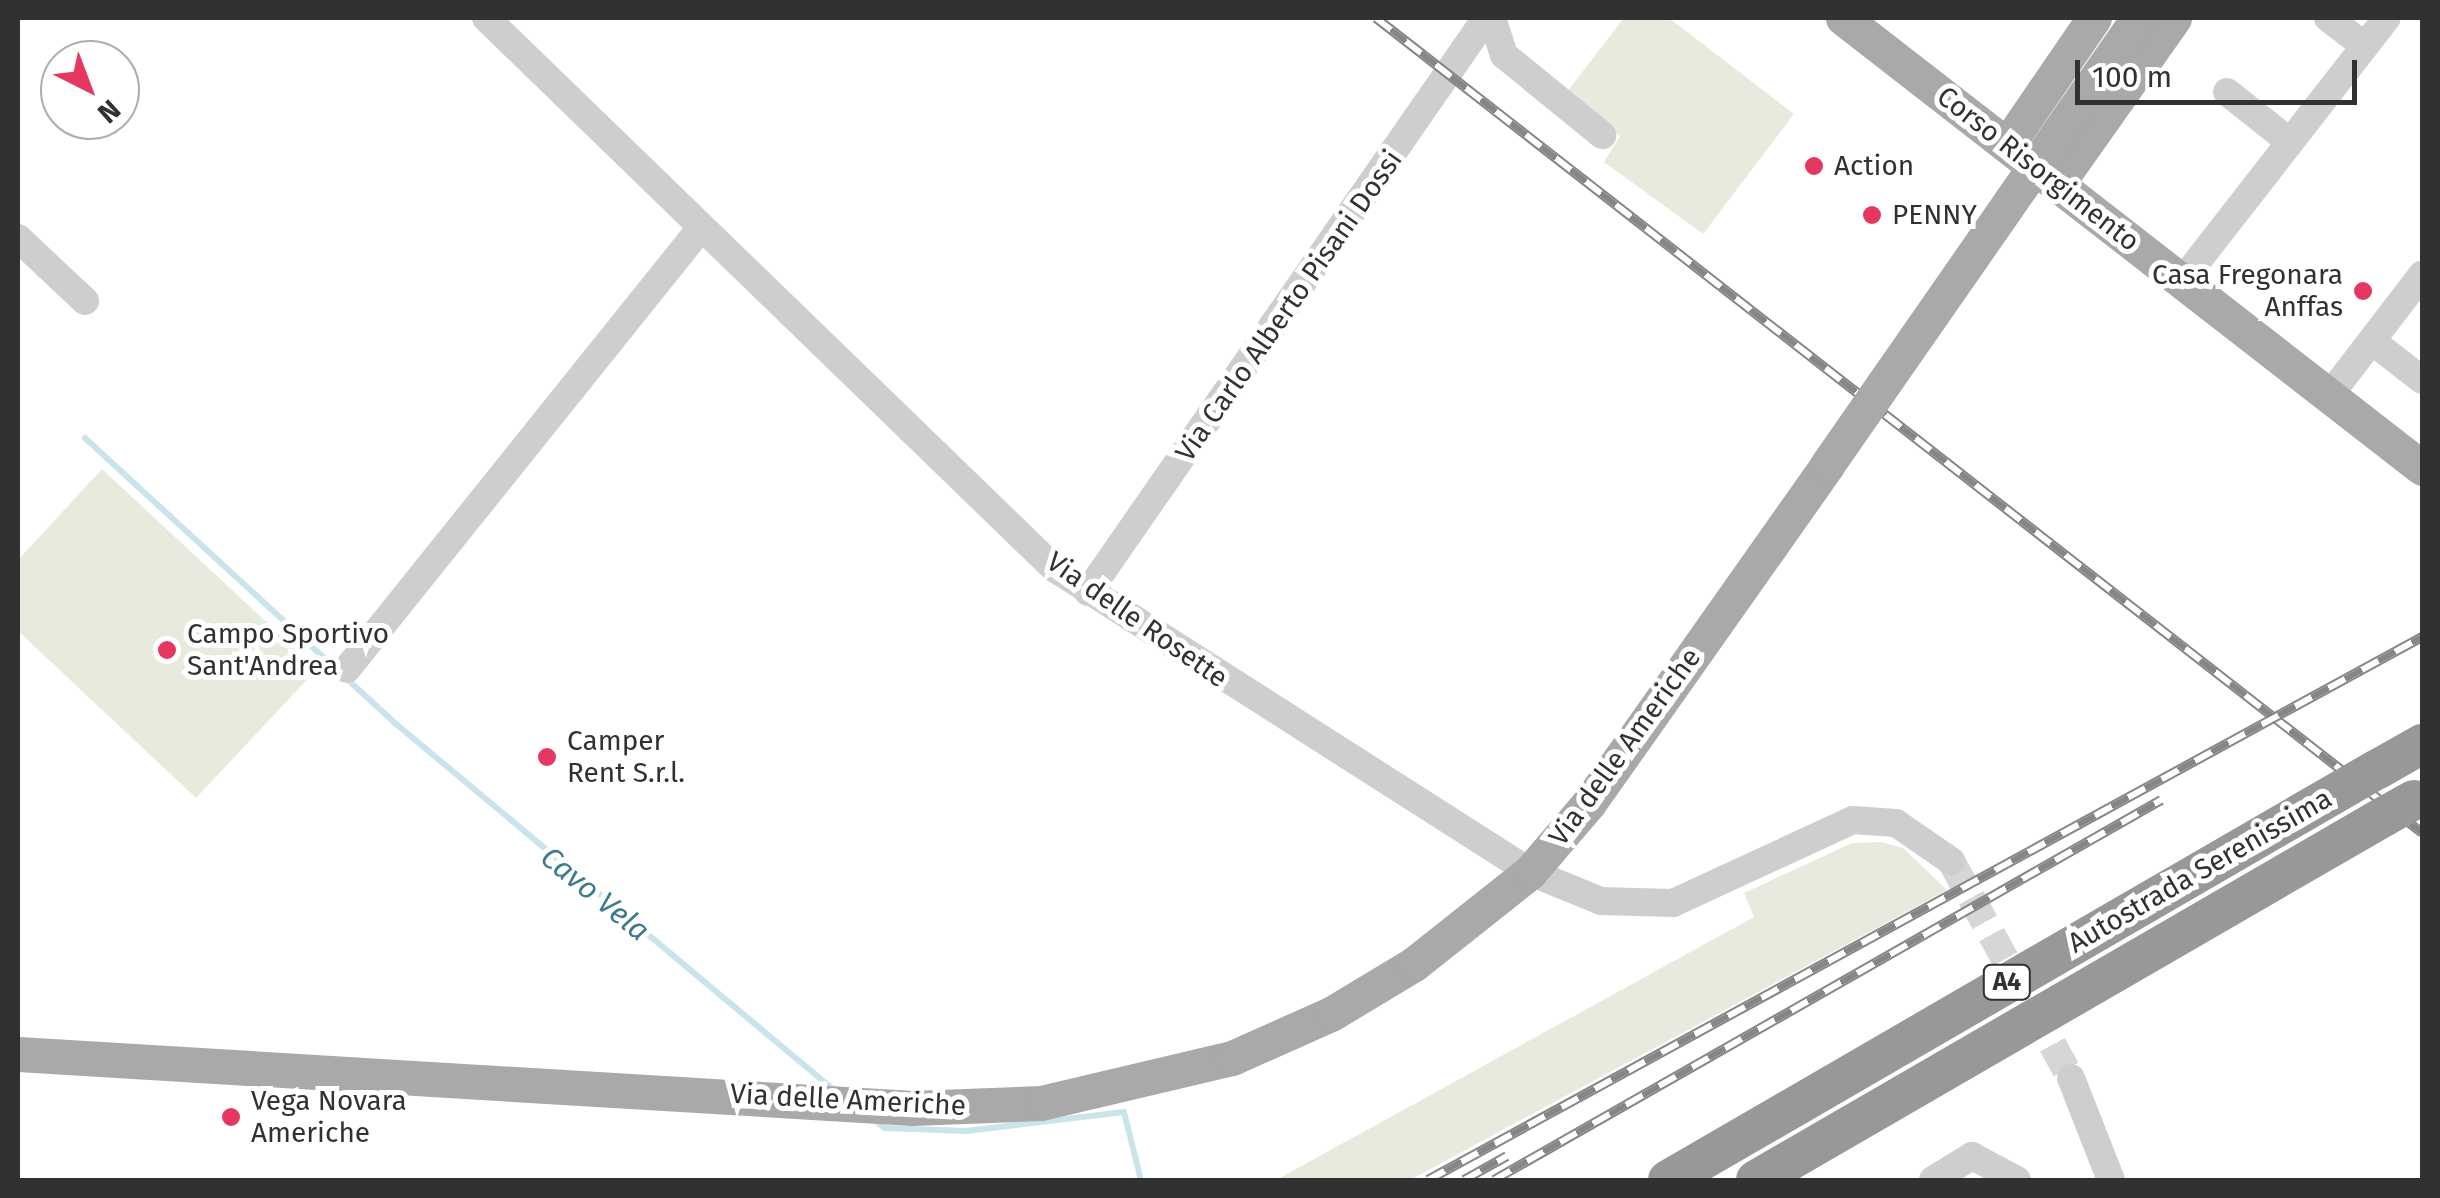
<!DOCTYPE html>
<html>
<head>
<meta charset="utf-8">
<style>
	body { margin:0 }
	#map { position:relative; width:2440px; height:1198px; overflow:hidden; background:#fff; font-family:"Fira Sans",sans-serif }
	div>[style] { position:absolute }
	.green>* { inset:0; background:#e7ebdd }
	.stream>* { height:6px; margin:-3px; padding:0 3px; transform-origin:3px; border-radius:3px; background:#cae4eb }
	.minor-tunnel>* { height:28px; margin-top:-14px; transform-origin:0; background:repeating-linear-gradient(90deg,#d6d6d6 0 28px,transparent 0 42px) }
	.minor>* { height:28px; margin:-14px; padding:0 14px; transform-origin:14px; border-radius:14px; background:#cecece }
	.major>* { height:35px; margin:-17.5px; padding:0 17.5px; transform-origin:17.5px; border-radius:17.5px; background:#a9a9a9 }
	.highway>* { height:40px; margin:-20px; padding:0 20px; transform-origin:20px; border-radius:20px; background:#989898 }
	.rail>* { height:10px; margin-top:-5px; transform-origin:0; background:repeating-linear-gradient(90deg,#fff 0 19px,#868686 0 38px); box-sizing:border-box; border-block:2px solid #868686 }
	.major-bridge>* { height:35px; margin:-17.5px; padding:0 17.5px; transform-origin:17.5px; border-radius:17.5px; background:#a9a9a9 }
	.highway-bridge>* { height:40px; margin:-20px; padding:0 20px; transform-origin:20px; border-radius:20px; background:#989898 }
	.dots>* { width:28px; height:28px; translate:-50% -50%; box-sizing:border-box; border:5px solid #fff; border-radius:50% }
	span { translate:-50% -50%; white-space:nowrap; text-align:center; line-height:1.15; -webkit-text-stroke:10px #fff; paint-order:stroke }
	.shield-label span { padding:2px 8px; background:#fff; border:2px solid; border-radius:8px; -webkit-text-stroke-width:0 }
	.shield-label { font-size:25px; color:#313131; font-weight:700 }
	.poi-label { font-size:28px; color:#313131 }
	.left { translate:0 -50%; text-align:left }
	.right { translate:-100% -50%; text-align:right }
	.street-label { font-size:28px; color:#313131 }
	.water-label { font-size:30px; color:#3c7b8e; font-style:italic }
	.frame { position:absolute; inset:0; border:20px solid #313131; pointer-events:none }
	.north { position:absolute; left:40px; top:40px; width:100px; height:100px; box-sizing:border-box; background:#fff; border:2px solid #adadad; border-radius:50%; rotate:138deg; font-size:28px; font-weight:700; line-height:40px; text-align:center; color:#313131 }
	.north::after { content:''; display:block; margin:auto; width:35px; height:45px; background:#e5375f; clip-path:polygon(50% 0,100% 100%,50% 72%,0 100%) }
	.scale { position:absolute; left:2075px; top:60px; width:282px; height:45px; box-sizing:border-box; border:5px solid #313131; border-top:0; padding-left:12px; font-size:30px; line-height:35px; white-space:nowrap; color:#313131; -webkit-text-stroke:8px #fff; paint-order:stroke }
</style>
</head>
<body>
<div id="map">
	<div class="green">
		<div style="clip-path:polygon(1624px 18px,1669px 18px,1794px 114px,1703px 234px,1604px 162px,1620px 136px,1566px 93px)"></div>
		<div style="clip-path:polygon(102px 469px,317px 669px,196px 798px,18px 631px,18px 560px)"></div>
		<div style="clip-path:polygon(1882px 842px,1903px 848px,1947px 890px,1410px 1180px,1276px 1180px,1754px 917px,1744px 893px,1852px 843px)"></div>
	</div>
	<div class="stream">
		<div style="left:85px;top:438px;width:421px;rotate:42.6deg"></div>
		<div style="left:395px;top:723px;width:572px;rotate:39.9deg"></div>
		<div style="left:872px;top:1118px;width:16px;rotate:38deg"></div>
		<div style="left:885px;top:1128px;width:81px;rotate:2.1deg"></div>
		<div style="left:966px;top:1131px;width:159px;rotate:-6.9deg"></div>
		<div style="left:1124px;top:1112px;width:70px;rotate:76deg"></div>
	</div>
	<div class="minor-tunnel">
		<div style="left:1951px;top:861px;width:248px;rotate:61.1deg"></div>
	</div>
	<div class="minor">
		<div style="left:486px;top:18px;width:791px;rotate:44.08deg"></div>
		<div style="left:1054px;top:568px;width:565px;rotate:32.56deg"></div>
		<div style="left:1530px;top:872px;width:77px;rotate:22.2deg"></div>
		<div style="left:1601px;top:901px;width:72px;rotate:1.6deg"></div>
		<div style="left:1673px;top:903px;width:198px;rotate:-24.8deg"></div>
		<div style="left:1853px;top:820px;width:43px;rotate:4deg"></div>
		<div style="left:1896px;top:823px;width:67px;rotate:34.6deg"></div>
		<div style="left:1492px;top:18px;width:39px;rotate:72deg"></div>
		<div style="left:1504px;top:55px;width:127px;rotate:39.2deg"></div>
		<div style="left:2328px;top:18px;width:46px;rotate:37.1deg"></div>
		<div style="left:2227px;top:92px;width:80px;rotate:38.4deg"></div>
		<div style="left:18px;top:238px;width:92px;rotate:43.2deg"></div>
		<div style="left:2182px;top:281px;width:333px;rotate:-52.1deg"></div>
		<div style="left:2372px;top:341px;width:63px;rotate:38deg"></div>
		<div style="left:2329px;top:396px;width:153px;rotate:-52.5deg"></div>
		<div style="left:1088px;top:592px;width:698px;rotate:-55.26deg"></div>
		<div style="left:347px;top:669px;width:564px;rotate:-51.26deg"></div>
		<div style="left:2071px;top:1078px;width:110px;rotate:68.6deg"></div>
		<div style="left:1933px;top:1180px;width:46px;rotate:-31.6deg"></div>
		<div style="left:1972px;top:1156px;width:51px;rotate:28.1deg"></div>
	</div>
	<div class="major">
		<div style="left:1843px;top:18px;width:733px;rotate:37.85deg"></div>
		<div style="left:2007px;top:145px;width:154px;rotate:-55.6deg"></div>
		<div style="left:2057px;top:184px;width:203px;rotate:-54.8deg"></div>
		<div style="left:18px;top:1054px;width:896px;rotate:3.46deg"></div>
		<div style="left:912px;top:1108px;width:129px;rotate:-2.2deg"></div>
		<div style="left:1041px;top:1103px;width:196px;rotate:-13.3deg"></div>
		<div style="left:1232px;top:1058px;width:108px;rotate:-24deg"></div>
		<div style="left:1331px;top:1014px;width:97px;rotate:-31.1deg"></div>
		<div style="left:1414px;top:964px;width:148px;rotate:-38.4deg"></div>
		<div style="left:1530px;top:872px;width:91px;rotate:-49.5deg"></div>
		<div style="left:1589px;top:803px;width:413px;rotate:-54.8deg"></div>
	</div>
	<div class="highway">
		<div style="left:2378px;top:769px;width:51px;rotate:-29.6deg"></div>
		<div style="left:1668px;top:1180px;width:786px;rotate:-30.09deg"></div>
		<div style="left:1756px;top:1180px;width:727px;rotate:-30.06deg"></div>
	</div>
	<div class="rail">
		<div style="left:1376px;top:18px;width:1326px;rotate:37.92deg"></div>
		<div style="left:1428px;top:1180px;width:1133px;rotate:-28.65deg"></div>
		<div style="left:1464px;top:1180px;width:49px;rotate:-29.2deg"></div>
		<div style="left:1494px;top:1180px;width:768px;rotate:-29.67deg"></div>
	</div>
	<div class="major-bridge">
		<div style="left:1827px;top:465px;width:545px;rotate:-55.17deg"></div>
	</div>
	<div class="highway-bridge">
		<div style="left:2348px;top:786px;width:34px;rotate:-30deg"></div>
		<div style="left:2385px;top:816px;width:33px;rotate:-29deg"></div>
	</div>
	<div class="dots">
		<div style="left:1814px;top:166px;background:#e5375f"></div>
		<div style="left:1872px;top:215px;background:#e5375f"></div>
		<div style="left:2363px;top:291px;background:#e5375f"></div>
		<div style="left:167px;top:650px;background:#e5375f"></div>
		<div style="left:547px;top:757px;background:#e5375f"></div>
		<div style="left:231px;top:1117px;background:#e5375f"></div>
	</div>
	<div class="shield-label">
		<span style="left:2007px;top:982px">A4</span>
	</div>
	<div class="poi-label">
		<span class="left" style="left:1834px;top:166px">Action</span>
		<span class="left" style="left:1892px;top:215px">PENNY</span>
		<span class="right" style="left:2343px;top:291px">Casa Fregonara<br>Anffas</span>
		<span class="left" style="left:187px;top:650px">Campo Sportivo<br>Sant'Andrea</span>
		<span class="left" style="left:567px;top:757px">Camper<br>Rent S.r.l.</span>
		<span class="left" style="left:251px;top:1117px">Vega Novara<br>Americhe</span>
	</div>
	<div class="street-label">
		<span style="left:2038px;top:169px;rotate:38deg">Corso Risorgimento</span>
		<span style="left:1289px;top:306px;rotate:-55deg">Via Carlo Alberto Pisani Dossi</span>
		<span style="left:1137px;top:620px;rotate:35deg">Via delle Rosette</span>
		<span style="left:1625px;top:747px;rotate:-54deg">Via delle Americhe</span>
		<span style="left:2200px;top:871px;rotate:-30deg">Autostrada Serenissima</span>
		<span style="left:848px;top:1100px;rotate:3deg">Via delle Americhe</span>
	</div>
	<div class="water-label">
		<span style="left:595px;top:894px;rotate:39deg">Cavo Vela</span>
	</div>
	<div class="frame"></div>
	<div class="north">N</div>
	<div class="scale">100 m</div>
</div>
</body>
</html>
